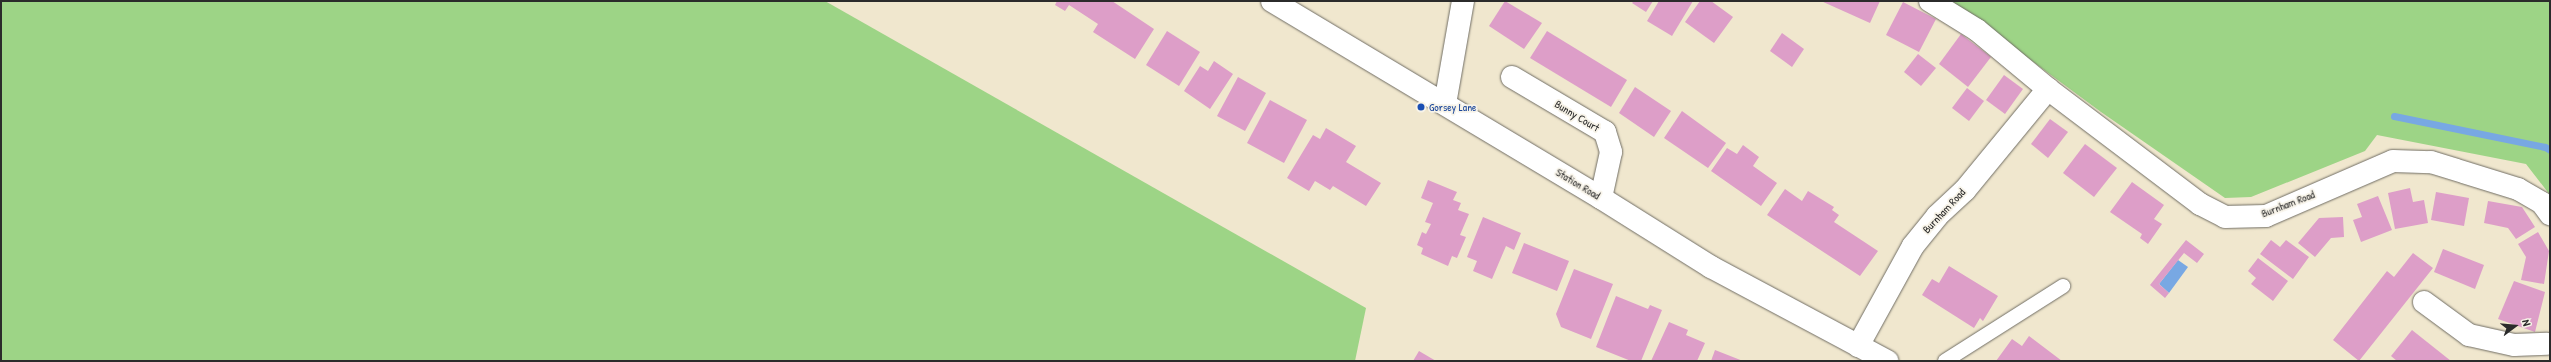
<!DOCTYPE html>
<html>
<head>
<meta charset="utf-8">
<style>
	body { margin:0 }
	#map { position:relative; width:2551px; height:362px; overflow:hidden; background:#f0e7ce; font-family:"Patrick Hand",sans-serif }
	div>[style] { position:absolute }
	.green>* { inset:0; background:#9dd486 }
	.water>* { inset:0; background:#78a8e3 }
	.stream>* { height:7px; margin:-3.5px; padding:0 3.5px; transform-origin:3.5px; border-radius:3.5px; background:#78a8e3 }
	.building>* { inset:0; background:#dd9ec8 }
	.roads { filter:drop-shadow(0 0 1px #706d64) drop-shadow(0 0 1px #706d64) }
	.service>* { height:14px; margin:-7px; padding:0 7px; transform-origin:7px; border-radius:7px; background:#fff }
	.minor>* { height:22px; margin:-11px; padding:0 11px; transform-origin:11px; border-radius:11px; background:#fff }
	.tertiary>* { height:22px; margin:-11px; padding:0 11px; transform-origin:11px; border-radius:11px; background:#fff }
	.dots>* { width:11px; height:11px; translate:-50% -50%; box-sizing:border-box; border:2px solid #f7f3e8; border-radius:50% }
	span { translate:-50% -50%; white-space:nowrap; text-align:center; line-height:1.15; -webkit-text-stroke:3.5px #f7f3e8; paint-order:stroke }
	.transit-label { font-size:11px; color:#164399 }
	.left { translate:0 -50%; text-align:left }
	.street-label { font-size:11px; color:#2b2b2b }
	.frame { position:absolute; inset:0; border:2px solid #2b2b2b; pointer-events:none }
	.north { position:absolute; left:2495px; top:306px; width:40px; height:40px; -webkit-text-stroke:3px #f7f3e8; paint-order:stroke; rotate:74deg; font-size:11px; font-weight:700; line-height:16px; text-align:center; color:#2b2b2b }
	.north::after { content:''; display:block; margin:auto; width:14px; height:18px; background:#2b2b2b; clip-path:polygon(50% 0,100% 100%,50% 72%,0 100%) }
</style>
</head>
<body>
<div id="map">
	<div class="green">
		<div style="clip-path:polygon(1px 1px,825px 1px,1366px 308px,1355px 361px,1px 361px)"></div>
		<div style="clip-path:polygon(1951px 1px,2550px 1px,2550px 195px,2526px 164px,2377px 135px,2365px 151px,2251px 197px,2225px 198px,2101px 112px)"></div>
	</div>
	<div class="water">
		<div style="clip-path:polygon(2178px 260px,2188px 267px,2169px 293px,2159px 284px)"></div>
	</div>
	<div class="stream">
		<div style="left:2394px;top:116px;width:154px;rotate:11.6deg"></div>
		<div style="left:2545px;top:147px;width:6px;rotate:31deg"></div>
	</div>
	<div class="building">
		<div style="clip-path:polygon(1057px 1px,1112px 1px,1154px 29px,1135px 59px,1093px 32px,1098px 24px,1069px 5px,1065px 11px,1055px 5px)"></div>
		<div style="clip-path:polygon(1505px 1px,1542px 23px,1524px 49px,1489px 26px)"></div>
		<div style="clip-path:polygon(1634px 1px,1653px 1px,1646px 12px,1632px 3px)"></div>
		<div style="clip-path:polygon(1659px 1px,1693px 1px,1672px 36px,1647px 21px)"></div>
		<div style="clip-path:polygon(1700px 1px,1711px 1px,1733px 17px,1714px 43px,1685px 22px)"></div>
		<div style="clip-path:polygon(1821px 1px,1880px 1px,1870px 23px)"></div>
		<div style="clip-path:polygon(1903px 2px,1936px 19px,1919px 52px,1886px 35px)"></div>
		<div style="clip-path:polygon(1167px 31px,1200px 52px,1179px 86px,1146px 65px)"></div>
		<div style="clip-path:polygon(1547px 31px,1627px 80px,1611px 107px,1530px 58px)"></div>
		<div style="clip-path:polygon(1782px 33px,1804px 49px,1792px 67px,1770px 51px)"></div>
		<div style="clip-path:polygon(1961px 34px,1991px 57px,1968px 87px,1939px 64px)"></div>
		<div style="clip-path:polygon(1918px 54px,1936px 68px,1921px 86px,1904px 72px)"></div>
		<div style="clip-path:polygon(1214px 61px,1233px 74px,1210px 109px,1184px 91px,1200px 66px,1208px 71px)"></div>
		<div style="clip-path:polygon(2004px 75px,2023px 89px,2005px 114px,1986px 100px)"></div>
		<div style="clip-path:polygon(1238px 77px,1266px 93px,1245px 131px,1217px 116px)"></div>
		<div style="clip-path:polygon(1635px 87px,1671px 111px,1654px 137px,1619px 113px)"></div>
		<div style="clip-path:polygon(1967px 88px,1984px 101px,1969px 121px,1952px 108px)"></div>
		<div style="clip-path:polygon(1270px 100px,1307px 120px,1284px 163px,1247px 143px)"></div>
		<div style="clip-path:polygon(1682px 111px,1726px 143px,1708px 168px,1664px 138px)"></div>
		<div style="clip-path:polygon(2050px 119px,2068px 132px,2048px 158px,2031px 144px)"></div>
		<div style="clip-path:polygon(1326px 128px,1356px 146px,1346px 162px,1381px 183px,1366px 206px,1333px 186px,1330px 190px,1315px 181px,1309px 191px,1287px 178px,1313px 135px,1320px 139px)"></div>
		<div style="clip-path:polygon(2085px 144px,2117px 168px,2094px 197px,2063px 173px)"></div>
		<div style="clip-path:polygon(1743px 145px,1759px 157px,1753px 166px,1777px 183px,1761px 206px,1711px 171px,1727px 148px,1737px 154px)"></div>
		<div style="clip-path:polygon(1428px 180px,1457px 192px,1453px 200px,1461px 203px,1458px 210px,1469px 214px,1460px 235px,1466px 237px,1457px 258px,1452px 256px,1448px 266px,1421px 254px,1423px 248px,1417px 245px,1422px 232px,1426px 234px,1431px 224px,1425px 222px,1433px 203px,1421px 198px)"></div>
		<div style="clip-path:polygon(2132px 182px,2164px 205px,2154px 219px,2162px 224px,2148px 244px,2140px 238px,2142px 234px,2110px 212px)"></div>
		<div style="clip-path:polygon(2410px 188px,2413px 202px,2424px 200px,2428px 223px,2395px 229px,2388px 193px)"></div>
		<div style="clip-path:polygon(1785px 189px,1802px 201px,1808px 191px,1834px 207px,1832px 210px,1839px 215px,1834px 222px,1878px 251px,1860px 276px,1767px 215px)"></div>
		<div style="clip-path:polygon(2436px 192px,2469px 198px,2464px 226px,2431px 220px)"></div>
		<div style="clip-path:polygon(2378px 196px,2392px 230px,2361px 242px,2353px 220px,2362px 217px,2357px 204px)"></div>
		<div style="clip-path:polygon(2488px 201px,2522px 207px,2535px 227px,2516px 239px,2508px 228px,2484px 223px)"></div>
		<div style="clip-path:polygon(1483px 217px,1521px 233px,1514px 250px,1506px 246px,1492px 279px,1473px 271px,1477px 261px,1467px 257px)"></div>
		<div style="clip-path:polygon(2343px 217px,2344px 237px,2331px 238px,2315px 257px,2298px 243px,2319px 218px)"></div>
		<div style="clip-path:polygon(2538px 232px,2549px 251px,2544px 284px,2521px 280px,2526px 257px,2518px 244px)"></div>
		<div style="clip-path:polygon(2186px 240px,2204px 254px,2197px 263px,2184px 253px,2159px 284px,2169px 293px,2165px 298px,2150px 285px)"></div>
		<div style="clip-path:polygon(2271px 240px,2280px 247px,2286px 240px,2309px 257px,2293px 279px,2260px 254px)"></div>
		<div style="clip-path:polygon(1524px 243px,1569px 261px,1557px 291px,1512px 273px)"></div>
		<div style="clip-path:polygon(2443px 249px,2484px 265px,2475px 289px,2434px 272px)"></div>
		<div style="clip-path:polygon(2413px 253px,2433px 268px,2359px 361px,2333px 340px,2387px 271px,2394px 277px)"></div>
		<div style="clip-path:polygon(2258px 258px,2288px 281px,2273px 301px,2251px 284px,2256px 278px,2248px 271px)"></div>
		<div style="clip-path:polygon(1949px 266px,1998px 296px,1983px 321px,1980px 318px,1974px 328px,1922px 295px,1932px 279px,1939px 283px)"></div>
		<div style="clip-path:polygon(1574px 269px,1613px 284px,1591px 339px,1561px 327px,1556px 314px)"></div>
		<div style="clip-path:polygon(2514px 281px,2545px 292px,2535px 332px,2498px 319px)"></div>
		<div style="clip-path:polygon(1616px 296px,1648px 309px,1650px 305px,1662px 310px,1641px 361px,1631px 361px,1596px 347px)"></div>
		<div style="clip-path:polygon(1669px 322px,1688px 330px,1686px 335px,1705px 343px,1697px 361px,1651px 361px)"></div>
		<div style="clip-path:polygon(2412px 330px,2451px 361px,2397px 361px,2391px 356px)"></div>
		<div style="clip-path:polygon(2029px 336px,2062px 361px,1996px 361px,2012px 339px,2022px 346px)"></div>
		<div style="clip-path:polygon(1715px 350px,1743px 361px,1711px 361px)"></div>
		<div style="clip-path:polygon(1419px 351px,1436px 361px,1413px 361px)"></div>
	</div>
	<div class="roads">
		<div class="service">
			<div style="left:1945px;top:361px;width:140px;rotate:-32.4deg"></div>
		</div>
		<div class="minor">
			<div style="left:1930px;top:1px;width:55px;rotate:31.7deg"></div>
			<div style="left:1977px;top:30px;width:92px;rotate:39.7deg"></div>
			<div style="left:2048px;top:89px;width:191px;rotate:37.1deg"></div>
			<div style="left:2200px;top:204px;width:28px;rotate:27deg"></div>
			<div style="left:2225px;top:217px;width:41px;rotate:-1.4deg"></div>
			<div style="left:2266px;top:216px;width:138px;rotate:-23.4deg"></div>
			<div style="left:2393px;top:161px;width:38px;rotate:2deg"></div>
			<div style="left:2431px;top:162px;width:91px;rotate:17.2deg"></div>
			<div style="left:2518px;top:189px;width:28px;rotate:30deg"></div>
			<div style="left:2542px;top:203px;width:14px;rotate:54deg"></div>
			<div style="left:1512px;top:77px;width:108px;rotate:30.6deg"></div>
			<div style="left:1605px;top:132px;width:21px;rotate:73deg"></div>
			<div style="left:1611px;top:152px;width:47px;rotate:102.3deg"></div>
			<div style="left:1445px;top:104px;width:105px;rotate:-80.1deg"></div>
			<div style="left:2424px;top:302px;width:56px;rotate:36.3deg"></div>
			<div style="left:2469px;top:335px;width:46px;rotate:12.5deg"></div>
			<div style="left:2514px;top:345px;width:33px;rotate:-2deg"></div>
			<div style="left:1858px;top:346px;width:114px;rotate:-61.2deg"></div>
			<div style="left:1913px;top:246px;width:38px;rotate:-51deg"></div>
			<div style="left:1937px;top:216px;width:38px;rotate:-43deg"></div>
			<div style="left:1965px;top:190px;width:131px;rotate:-50.6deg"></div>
		</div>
		<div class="tertiary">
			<div style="left:1272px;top:1px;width:383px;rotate:30.9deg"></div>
			<div style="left:1601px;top:198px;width:130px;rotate:32.1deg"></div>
			<div style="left:1711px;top:267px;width:200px;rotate:28.1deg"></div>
		</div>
	</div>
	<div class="dots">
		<div style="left:1421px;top:107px;background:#1a4fb4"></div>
	</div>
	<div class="transit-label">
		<span class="left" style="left:1429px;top:107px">Gorsey Lane</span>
	</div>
	<div class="street-label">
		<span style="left:1577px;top:116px;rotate:31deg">Bunny Court</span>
		<span style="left:1578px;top:184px;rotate:31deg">Station Road</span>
		<span style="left:2288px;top:204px;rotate:-21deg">Burnham Road</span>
		<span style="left:1944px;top:211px;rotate:-47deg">Burnham Road</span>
	</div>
	<div class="frame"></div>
	<div class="north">N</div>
</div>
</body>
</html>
